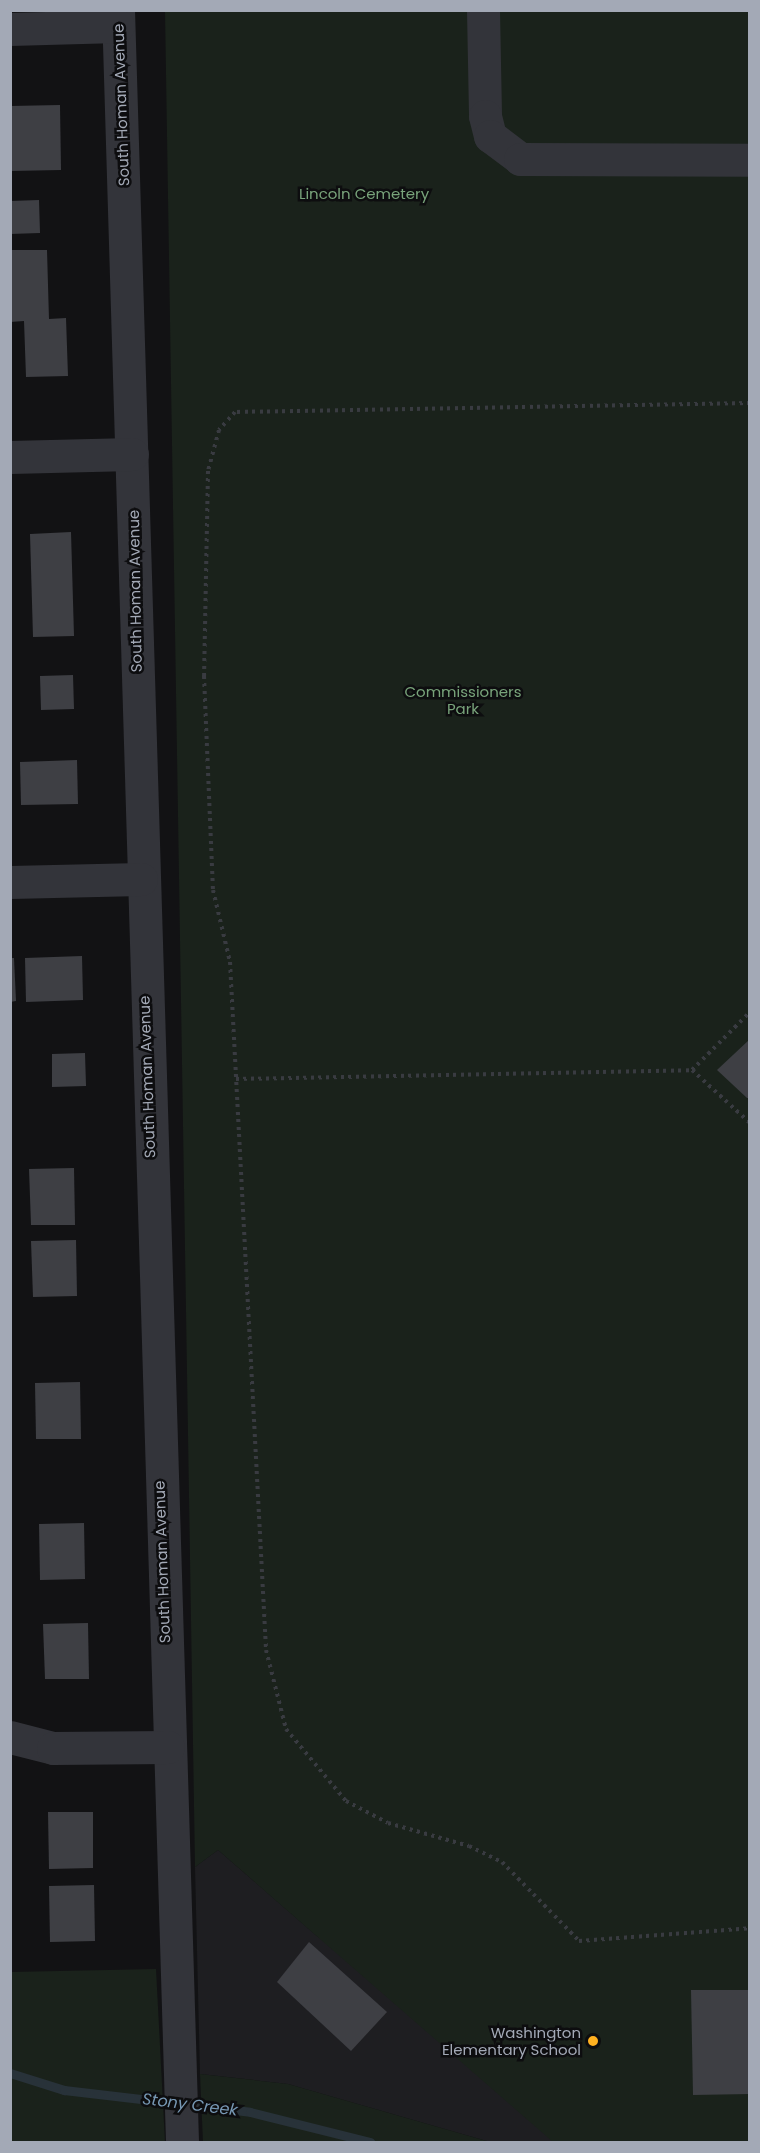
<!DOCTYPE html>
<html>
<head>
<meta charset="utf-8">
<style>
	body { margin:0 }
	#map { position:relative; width:760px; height:2153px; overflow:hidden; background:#121214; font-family:Poppins,sans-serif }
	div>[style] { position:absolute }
	.built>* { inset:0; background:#1e1e21 }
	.green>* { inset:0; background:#1a221b }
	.stream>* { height:9px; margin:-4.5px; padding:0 4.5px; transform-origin:4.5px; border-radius:4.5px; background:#283239 }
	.building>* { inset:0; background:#3e3f44 }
	.path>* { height:4px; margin-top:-2px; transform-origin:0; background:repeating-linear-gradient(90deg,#393b41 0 3px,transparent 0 7.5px) }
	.minor>* { height:33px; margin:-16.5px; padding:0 16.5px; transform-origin:16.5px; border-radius:16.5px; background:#33343a }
	.dots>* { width:16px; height:16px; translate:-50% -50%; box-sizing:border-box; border:3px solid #0d0d0f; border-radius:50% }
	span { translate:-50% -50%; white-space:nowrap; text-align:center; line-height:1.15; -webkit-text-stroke:5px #0d0d0f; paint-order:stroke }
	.street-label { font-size:15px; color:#a3a9b6 }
	.park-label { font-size:15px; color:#78a37a }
	.poi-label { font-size:15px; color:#a3a9b6 }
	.right { translate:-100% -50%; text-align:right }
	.water-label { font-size:16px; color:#7798b4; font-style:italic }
	.frame { position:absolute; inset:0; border:12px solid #a3a9b6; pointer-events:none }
</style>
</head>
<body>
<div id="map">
	<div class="built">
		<div style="clip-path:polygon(218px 1850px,318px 1937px,749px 2142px,490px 2142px,288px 2084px,200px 2074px,195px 1867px)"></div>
	</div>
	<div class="green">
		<div style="clip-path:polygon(165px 11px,749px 11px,749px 2142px,553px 2142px,218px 1850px,195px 1867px)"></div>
		<div style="clip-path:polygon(156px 1969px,165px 2142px,11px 2142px,11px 1972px)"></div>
		<div style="clip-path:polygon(200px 2074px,288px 2084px,490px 2142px,203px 2142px)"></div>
	</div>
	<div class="stream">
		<div style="left:10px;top:2073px;width:57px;rotate:17.5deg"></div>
		<div style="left:64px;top:2090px;width:187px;rotate:6.7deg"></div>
		<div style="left:250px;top:2112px;width:124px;rotate:14deg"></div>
	</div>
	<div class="building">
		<div style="clip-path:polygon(60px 105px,61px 170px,10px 171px,10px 106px)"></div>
		<div style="clip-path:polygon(39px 200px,40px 233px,10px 234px,10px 201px)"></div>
		<div style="clip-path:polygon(10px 250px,47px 250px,49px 319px,66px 318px,68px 376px,26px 377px,24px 321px,10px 322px)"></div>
		<div style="clip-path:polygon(71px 532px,74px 636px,33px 637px,30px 534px)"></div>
		<div style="clip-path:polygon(73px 675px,74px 709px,41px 710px,40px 676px)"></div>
		<div style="clip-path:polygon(77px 760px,78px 804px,21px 805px,20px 762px)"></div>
		<div style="clip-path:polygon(82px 956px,83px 1000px,26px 1002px,25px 958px)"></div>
		<div style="clip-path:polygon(10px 958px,14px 958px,16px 1001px,10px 1002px)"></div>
		<div style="clip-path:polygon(750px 1039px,750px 1098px,747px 1098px,717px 1070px)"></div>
		<div style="clip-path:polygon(85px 1053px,86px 1086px,52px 1087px,52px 1054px)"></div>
		<div style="clip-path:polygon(74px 1168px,75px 1225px,31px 1225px,29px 1169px)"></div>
		<div style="clip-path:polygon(76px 1240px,77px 1296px,33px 1297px,31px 1241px)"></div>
		<div style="clip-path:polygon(80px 1382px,81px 1439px,36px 1439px,35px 1383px)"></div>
		<div style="clip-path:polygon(84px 1523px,85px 1579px,40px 1580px,39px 1524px)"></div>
		<div style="clip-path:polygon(88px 1623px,89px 1679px,45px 1679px,43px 1624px)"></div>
		<div style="clip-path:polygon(48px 1812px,93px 1812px,93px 1868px,49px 1869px)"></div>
		<div style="clip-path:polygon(94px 1885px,95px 1941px,50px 1942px,49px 1886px)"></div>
		<div style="clip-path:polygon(309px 1942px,387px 2012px,351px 2051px,277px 1982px)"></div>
		<div style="clip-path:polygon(691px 1990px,750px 1990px,750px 2094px,693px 2095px)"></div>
	</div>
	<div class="path">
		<div style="left:750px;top:403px;width:515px;rotate:179deg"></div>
		<div style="left:235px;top:412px;width:24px;rotate:132deg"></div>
		<div style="left:219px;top:430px;width:42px;rotate:105deg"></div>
		<div style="left:208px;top:471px;width:205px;rotate:91.1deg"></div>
		<div style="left:204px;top:676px;width:214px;rotate:87.6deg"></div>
		<div style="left:213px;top:890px;width:74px;rotate:76.7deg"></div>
		<div style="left:230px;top:962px;width:689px;rotate:87deg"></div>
		<div style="left:266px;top:1650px;width:81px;rotate:75.8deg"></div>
		<div style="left:286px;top:1729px;width:94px;rotate:50.2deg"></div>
		<div style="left:346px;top:1801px;width:47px;rotate:27.6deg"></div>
		<div style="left:388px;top:1823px;width:84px;rotate:15.9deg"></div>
		<div style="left:469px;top:1846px;width:37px;rotate:26deg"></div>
		<div style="left:502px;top:1862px;width:110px;rotate:45.7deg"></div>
		<div style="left:579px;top:1941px;width:171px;rotate:-4.3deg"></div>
		<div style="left:692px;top:1070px;width:79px;rotate:42.4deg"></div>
		<div style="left:236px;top:1079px;width:456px;rotate:-1.1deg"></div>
		<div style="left:692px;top:1070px;width:82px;rotate:-45deg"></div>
	</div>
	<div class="minor">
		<div style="left:118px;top:10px;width:2133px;rotate:88.28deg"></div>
		<div style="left:483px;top:10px;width:106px;rotate:88.9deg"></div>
		<div style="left:485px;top:116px;width:21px;rotate:76deg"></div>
		<div style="left:490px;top:136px;width:38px;rotate:37deg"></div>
		<div style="left:520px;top:159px;width:230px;rotate:0.2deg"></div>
		<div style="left:10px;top:29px;width:108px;rotate:-1.6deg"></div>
		<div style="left:10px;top:457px;width:122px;rotate:-1.4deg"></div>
		<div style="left:10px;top:882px;width:131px;rotate:-1.3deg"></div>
		<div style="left:10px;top:1737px;width:44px;rotate:14.3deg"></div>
		<div style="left:53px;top:1748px;width:115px;rotate:-0.5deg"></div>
	</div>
	<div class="dots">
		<div style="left:593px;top:2041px;background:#ffb120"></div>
	</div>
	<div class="street-label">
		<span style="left:121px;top:105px;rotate:-92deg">South Homan Avenue</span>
		<span style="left:135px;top:591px;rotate:-91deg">South Homan Avenue</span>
		<span style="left:147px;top:1077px;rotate:-92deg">South Homan Avenue</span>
		<span style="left:162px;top:1562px;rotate:-92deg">South Homan Avenue</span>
	</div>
	<div class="park-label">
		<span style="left:364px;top:194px">Lincoln Cemetery</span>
		<span style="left:463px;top:700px">Commissioners<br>Park</span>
	</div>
	<div class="poi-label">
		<span class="right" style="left:581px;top:2041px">Washington<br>Elementary School</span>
	</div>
	<div class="water-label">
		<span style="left:190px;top:2105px;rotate:7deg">Stony Creek</span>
	</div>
	<div class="frame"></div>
</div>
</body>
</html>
